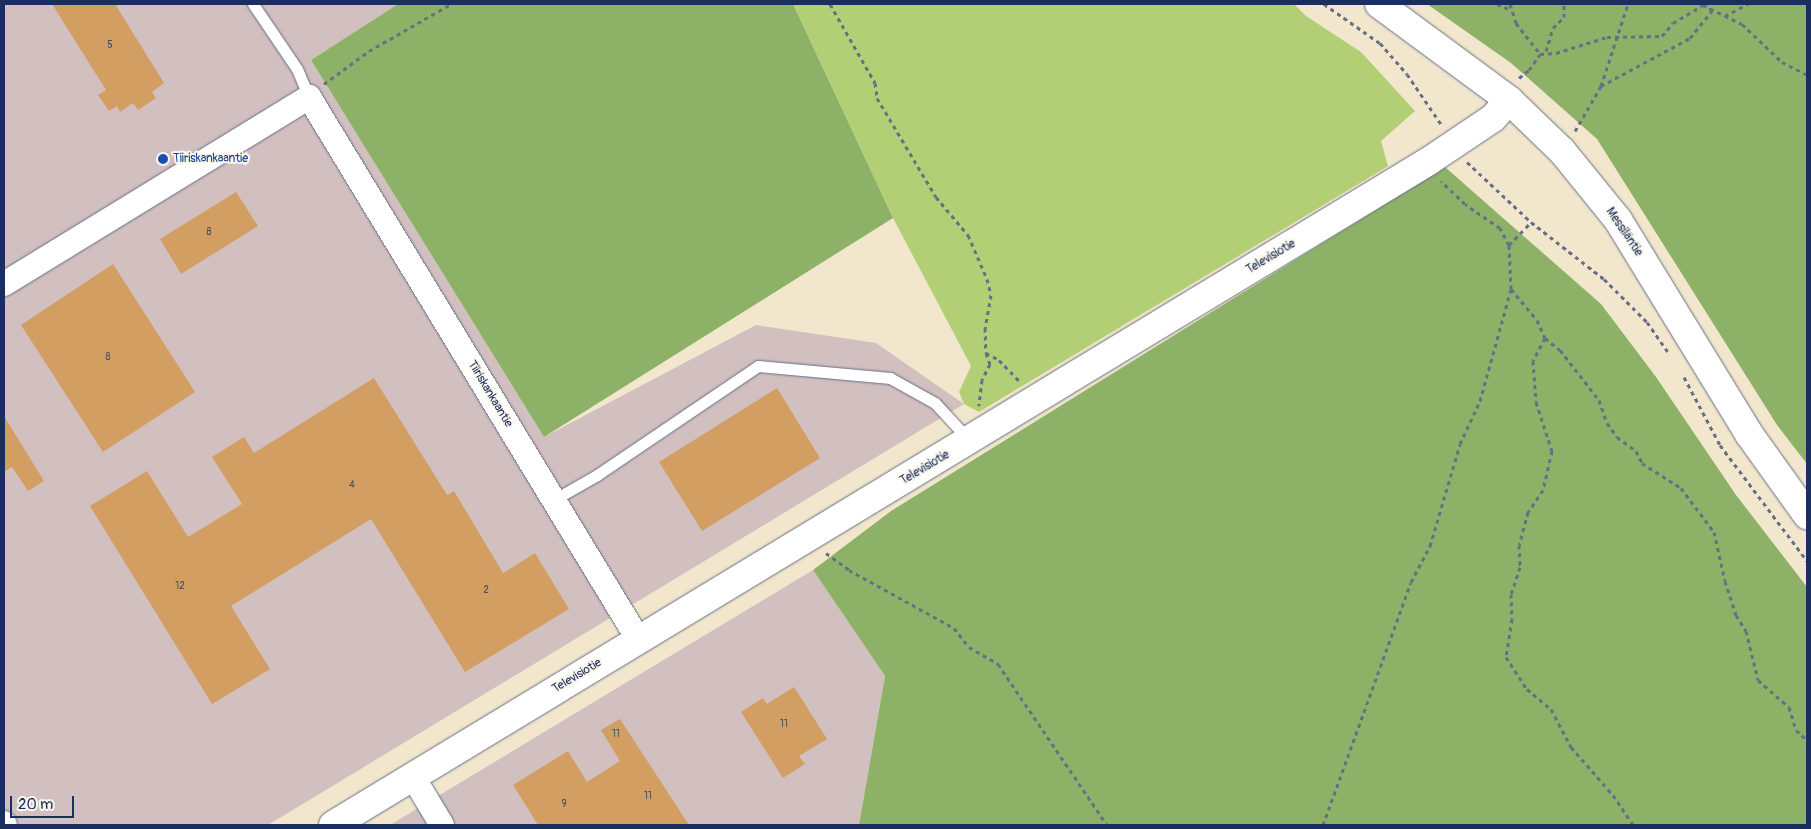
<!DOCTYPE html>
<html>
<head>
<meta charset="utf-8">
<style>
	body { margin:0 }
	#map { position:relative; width:1811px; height:829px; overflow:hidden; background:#f2e7cd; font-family:Pangolin,sans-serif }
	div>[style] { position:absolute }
	.industrial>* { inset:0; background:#d2bfc0 }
	.green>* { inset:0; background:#b2cf76 }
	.forest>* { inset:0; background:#8db267 }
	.building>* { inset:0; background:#d39e62 }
	.path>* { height:3px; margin-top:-1.5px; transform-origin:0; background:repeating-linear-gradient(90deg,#666f85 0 4px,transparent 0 8px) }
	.roads { filter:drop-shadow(0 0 1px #666f85) drop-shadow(0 0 1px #666f85) }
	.service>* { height:11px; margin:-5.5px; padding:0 5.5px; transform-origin:5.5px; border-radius:5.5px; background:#fff }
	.minor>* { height:24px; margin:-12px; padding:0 12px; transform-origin:12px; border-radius:12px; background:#fff }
	.tertiary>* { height:28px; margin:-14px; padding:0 14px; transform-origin:14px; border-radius:14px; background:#fff }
	.dots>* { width:14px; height:14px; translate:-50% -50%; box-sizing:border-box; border:2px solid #fbf7ec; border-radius:50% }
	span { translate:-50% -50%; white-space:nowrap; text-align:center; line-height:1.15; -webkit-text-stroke:4px #fbf7ec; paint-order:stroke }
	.number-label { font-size:10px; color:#494b5f }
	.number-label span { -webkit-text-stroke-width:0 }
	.transit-label { font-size:12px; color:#164399 }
	.left { translate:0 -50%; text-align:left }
	.street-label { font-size:12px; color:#1b2f5e }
	.frame { position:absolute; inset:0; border:5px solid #1b2f5e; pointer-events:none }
	.scale { position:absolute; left:10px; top:796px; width:64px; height:22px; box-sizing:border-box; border:2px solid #1b2f5e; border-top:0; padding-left:6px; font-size:15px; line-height:18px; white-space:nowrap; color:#1b2f5e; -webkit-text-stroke:4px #fbf7ec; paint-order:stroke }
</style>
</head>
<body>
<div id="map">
	<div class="industrial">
		<div style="clip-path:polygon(4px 4px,398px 4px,311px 60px,544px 437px,756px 325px,876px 343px,964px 404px,268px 825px,4px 825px)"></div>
		<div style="clip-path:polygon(813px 570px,885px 676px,859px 825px,390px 825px)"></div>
	</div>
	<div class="green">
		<div style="clip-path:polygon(793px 4px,1294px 4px,1306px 16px,1361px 52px,1415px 111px,1381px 141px,1388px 166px,979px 412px,964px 404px,959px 392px,971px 366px,893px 218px)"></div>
	</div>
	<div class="forest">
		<div style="clip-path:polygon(398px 4px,793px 4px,893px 218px,544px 437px,311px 60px)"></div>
		<div style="clip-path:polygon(1427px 4px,1807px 4px,1807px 464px,1777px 425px,1597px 139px,1511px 63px)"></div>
		<div style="clip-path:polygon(1445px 167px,1601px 304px,1656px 377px,1736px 495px,1807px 587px,1807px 825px,859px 825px,885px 676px,813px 570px,891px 511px)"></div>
	</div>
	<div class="building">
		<div style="clip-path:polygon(52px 4px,115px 4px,164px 83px,152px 92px,156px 98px,138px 110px,133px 103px,120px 112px,117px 106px,109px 111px,98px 95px,106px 90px)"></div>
		<div style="clip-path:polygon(236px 192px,258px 226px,181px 274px,160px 239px)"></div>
		<div style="clip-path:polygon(113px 264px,195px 392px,103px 452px,21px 325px)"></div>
		<div style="clip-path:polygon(374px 378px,447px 495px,454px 491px,503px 573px,535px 553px,569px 609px,465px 672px,371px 519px,231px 606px,270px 669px,212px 704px,90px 506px,147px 471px,188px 537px,242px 504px,212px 457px,244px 437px,254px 453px)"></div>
		<div style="clip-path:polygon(777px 388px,820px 458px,702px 531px,659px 462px)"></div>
		<div style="clip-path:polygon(4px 416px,44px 481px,28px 491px,12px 467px,4px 472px)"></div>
		<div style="clip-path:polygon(794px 687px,827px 739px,799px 756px,805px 764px,783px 778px,741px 712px,763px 698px,767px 704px)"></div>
		<div style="clip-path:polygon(620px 719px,689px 825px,538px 825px,513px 785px,568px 751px,587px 782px,620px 761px,601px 730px)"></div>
	</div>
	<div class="path">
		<div style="left:830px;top:4px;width:91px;rotate:60.3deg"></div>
		<div style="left:875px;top:83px;width:15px;rotate:82deg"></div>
		<div style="left:877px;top:98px;width:115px;rotate:59.2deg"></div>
		<div style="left:936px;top:197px;width:50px;rotate:49.9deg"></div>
		<div style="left:968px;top:235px;width:48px;rotate:66.6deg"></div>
		<div style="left:987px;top:279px;width:16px;rotate:76deg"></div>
		<div style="left:991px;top:295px;width:34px;rotate:100deg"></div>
		<div style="left:985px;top:328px;width:25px;rotate:88deg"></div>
		<div style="left:986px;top:353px;width:12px;rotate:70deg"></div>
		<div style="left:990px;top:364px;width:18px;rotate:117deg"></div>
		<div style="left:982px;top:380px;width:26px;rotate:97deg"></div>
		<div style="left:1324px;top:4px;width:68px;rotate:34.9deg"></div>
		<div style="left:1380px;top:43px;width:41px;rotate:48.9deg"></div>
		<div style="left:1407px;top:74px;width:60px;rotate:55.8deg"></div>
		<div style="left:1497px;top:4px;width:16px;rotate:22deg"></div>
		<div style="left:1510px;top:4px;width:20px;rotate:72deg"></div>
		<div style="left:1516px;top:23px;width:39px;rotate:52deg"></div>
		<div style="left:1725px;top:16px;width:26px;rotate:-28deg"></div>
		<div style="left:1546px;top:51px;width:24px;rotate:-73deg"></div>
		<div style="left:1553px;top:28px;width:16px;rotate:-45deg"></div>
		<div style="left:1564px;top:17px;width:13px;rotate:-90deg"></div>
		<div style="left:1519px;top:78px;width:13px;rotate:-39deg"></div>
		<div style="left:1529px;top:70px;width:19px;rotate:-55deg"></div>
		<div style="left:1540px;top:54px;width:16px;rotate:-4deg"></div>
		<div style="left:1556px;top:53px;width:53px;rotate:-17.4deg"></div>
		<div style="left:1607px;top:37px;width:55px;rotate:-1deg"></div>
		<div style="left:1662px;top:36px;width:17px;rotate:-50deg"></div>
		<div style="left:1673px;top:23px;width:35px;rotate:-31deg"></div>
		<div style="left:1703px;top:5px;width:43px;rotate:26deg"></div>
		<div style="left:1742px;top:24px;width:55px;rotate:43.5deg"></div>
		<div style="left:1782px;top:62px;width:28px;rotate:27deg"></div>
		<div style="left:324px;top:84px;width:56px;rotate:-36.3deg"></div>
		<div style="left:369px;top:51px;width:95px;rotate:-29.8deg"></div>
		<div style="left:1601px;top:86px;width:101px;rotate:-28.3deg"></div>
		<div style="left:1690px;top:38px;width:35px;rotate:-51deg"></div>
		<div style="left:1712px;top:11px;width:9px;rotate:-126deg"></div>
		<div style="left:1575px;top:131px;width:52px;rotate:-60deg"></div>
		<div style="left:1601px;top:86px;width:86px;rotate:-71.8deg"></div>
		<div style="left:1467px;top:162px;width:88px;rotate:43.2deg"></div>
		<div style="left:1531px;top:222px;width:93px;rotate:38deg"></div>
		<div style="left:1604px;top:279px;width:61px;rotate:45deg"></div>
		<div style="left:1647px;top:322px;width:38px;rotate:55deg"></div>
		<div style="left:1509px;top:245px;width:32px;rotate:-46deg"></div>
		<div style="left:1511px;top:289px;width:40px;rotate:50deg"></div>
		<div style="left:1537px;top:320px;width:20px;rotate:66deg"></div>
		<div style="left:1545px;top:338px;width:19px;rotate:39deg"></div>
		<div style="left:1560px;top:350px;width:63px;rotate:52deg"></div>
		<div style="left:1599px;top:400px;width:24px;rotate:71deg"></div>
		<div style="left:1607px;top:423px;width:17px;rotate:54deg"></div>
		<div style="left:1617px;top:437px;width:24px;rotate:36deg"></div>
		<div style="left:1636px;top:451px;width:13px;rotate:63deg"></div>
		<div style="left:1642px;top:463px;width:46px;rotate:32.7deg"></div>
		<div style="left:1681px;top:488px;width:55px;rotate:53.1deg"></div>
		<div style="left:1714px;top:532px;width:50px;rotate:77.3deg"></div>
		<div style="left:1725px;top:581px;width:36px;rotate:72deg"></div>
		<div style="left:1736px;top:615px;width:19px;rotate:58deg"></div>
		<div style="left:1746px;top:631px;width:50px;rotate:76.2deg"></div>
		<div style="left:1758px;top:680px;width:41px;rotate:41.1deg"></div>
		<div style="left:1789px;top:707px;width:24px;rotate:73deg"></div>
		<div style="left:1796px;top:730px;width:15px;rotate:42deg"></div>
		<div style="left:1545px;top:338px;width:26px;rotate:118deg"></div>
		<div style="left:1533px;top:361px;width:41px;rotate:85.8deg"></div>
		<div style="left:1536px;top:402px;width:52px;rotate:71.9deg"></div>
		<div style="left:1552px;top:451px;width:40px;rotate:103deg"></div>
		<div style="left:1543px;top:490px;width:27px;rotate:124deg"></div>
		<div style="left:1528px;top:512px;width:34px;rotate:105deg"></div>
		<div style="left:1519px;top:545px;width:22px;rotate:87deg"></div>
		<div style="left:1520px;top:567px;width:28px;rotate:108deg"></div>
		<div style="left:1511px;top:594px;width:25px;rotate:88deg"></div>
		<div style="left:1512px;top:619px;width:38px;rotate:99deg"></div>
		<div style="left:1506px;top:657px;width:38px;rotate:57deg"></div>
		<div style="left:1527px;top:689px;width:31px;rotate:40deg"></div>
		<div style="left:1551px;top:709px;width:43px;rotate:62.2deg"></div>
		<div style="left:1571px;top:747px;width:64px;rotate:48.8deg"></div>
		<div style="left:1613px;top:795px;width:36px;rotate:56deg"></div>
		<div style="left:986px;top:353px;width:15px;rotate:28deg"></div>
		<div style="left:999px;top:360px;width:30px;rotate:46deg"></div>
		<div style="left:1684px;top:377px;width:77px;rotate:62.1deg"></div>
		<div style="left:1720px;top:445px;width:145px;rotate:53.1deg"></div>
		<div style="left:826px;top:553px;width:29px;rotate:36deg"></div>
		<div style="left:849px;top:570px;width:120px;rotate:28.9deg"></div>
		<div style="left:954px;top:628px;width:24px;rotate:52deg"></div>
		<div style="left:969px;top:647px;width:34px;rotate:30deg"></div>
		<div style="left:998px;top:664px;width:194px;rotate:55.9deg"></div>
		<div style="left:1323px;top:825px;width:258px;rotate:-70.1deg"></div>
		<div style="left:1411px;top:582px;width:41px;rotate:-62.2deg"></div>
		<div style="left:1430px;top:546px;width:106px;rotate:-73.6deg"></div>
		<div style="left:1460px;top:444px;width:47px;rotate:-65.1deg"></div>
		<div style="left:1480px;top:401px;width:116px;rotate:-74.5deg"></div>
		<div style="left:1511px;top:289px;width:44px;rotate:-92.6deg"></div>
		<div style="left:1509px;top:245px;width:19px;rotate:-118deg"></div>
		<div style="left:1500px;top:228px;width:42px;rotate:-145.6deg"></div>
		<div style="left:1465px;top:204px;width:33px;rotate:-136deg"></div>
	</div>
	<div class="roads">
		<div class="service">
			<div style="left:253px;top:4px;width:78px;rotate:55.9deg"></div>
			<div style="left:297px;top:69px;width:30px;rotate:67deg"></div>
			<div style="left:555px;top:499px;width:48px;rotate:-29.7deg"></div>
			<div style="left:597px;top:475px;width:194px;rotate:-34.1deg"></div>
			<div style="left:758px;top:366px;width:133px;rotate:5.2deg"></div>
			<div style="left:890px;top:378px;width:51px;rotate:29.1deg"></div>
			<div style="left:935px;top:403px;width:50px;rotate:47.4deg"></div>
		</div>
		<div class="minor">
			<div style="left:4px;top:284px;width:358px;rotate:-31.5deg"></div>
			<div style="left:309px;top:97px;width:634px;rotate:58.74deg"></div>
			<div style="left:413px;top:777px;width:56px;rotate:58.9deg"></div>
			<div style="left:4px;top:823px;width:2px;rotate:63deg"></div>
		</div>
		<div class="tertiary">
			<div style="left:1379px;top:4px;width:162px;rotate:36.4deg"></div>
			<div style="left:1509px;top:100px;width:74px;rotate:43.9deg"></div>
			<div style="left:1562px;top:151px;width:89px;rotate:50.9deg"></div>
			<div style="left:1618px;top:220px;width:251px;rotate:58.5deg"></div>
			<div style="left:1749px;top:434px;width:100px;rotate:54.4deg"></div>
			<div style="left:333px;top:825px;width:1281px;rotate:-31.21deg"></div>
			<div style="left:1429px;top:161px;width:77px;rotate:-33.9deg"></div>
			<div style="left:1493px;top:118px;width:24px;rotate:-48deg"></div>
		</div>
	</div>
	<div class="dots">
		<div style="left:163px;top:159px;background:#1a4fb4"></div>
	</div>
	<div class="number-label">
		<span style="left:110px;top:46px">5</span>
		<span style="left:209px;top:233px">8</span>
		<span style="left:108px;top:358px">8</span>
		<span style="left:352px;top:486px">4</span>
		<span style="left:180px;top:587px">12</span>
		<span style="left:486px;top:591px">2</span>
		<span style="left:784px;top:725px">11</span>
		<span style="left:616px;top:735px">11</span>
		<span style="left:648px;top:797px">11</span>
		<span style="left:564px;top:805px">9</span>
	</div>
	<div class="transit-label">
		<span class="left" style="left:173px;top:159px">Tiiriskankaantie</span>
	</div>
	<div class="street-label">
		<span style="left:1624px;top:232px;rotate:56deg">Messiläntie</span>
		<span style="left:1271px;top:257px;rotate:-31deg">Televisiotie</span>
		<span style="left:490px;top:394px;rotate:59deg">Tiiriskankaantie</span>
		<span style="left:925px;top:468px;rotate:-31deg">Televisiotie</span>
		<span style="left:577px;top:676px;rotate:-31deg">Televisiotie</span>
	</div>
	<div class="frame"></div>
	<div class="scale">20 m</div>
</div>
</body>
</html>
